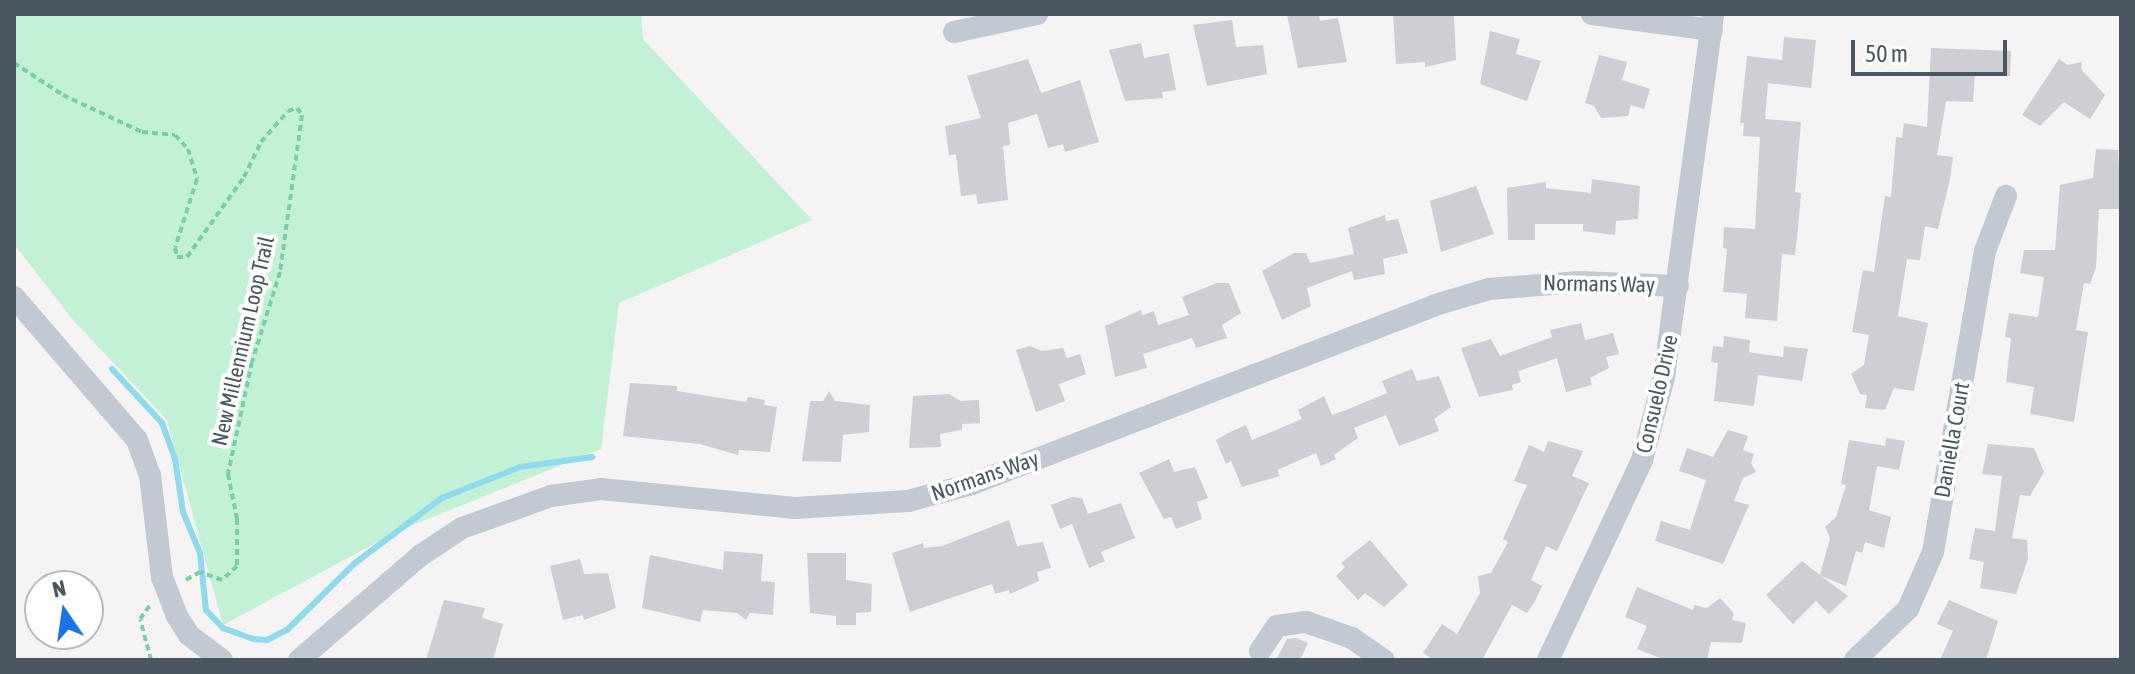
<!DOCTYPE html>
<html>
<head>
<meta charset="utf-8">
<style>
	body { margin:0 }
	#map { position:relative; width:2135px; height:674px; overflow:hidden; background:#f5f3f3; font-family:"Asap Condensed",sans-serif }
	div>[style] { position:absolute }
	.green>* { inset:0; background:#c3f1d5 }
	.stream>* { height:6px; margin:-3px; padding:0 3px; transform-origin:3px; border-radius:3px; background:#90daee }
	.building>* { inset:0; background:#cdcfd5 }
	.path>* { height:4px; margin-top:-2px; transform-origin:0; background:repeating-linear-gradient(90deg,#7ad0a6 0 6px,transparent 0 10px) }
	.minor>* { height:22px; margin:-11px; padding:0 11px; transform-origin:11px; border-radius:11px; background:#c1cad2 }
	span { translate:-50% -50%; white-space:nowrap; text-align:center; line-height:1.15; -webkit-text-stroke:8px #fff; paint-order:stroke }
	.street-label { font-size:22px; color:#4a5661 }
	.frame { position:absolute; inset:0; border:16px solid #4a5661; pointer-events:none }
	.north { position:absolute; left:24px; top:570px; width:80px; height:80px; box-sizing:border-box; background:#fff; border:2px solid #b7bbc0; border-radius:50%; rotate:347deg; font-size:22px; font-weight:700; line-height:32px; text-align:center; color:#4a5661 }
	.north::after { content:''; display:block; margin:auto; width:28px; height:36px; background:#1a73e8; clip-path:polygon(50% 0,100% 100%,50% 72%,0 100%) }
	.scale { position:absolute; left:1851px; top:40px; width:156px; height:36px; box-sizing:border-box; border:4px solid #4a5661; border-top:0; padding-left:10px; font-size:24px; line-height:28px; white-space:nowrap; color:#4a5661; -webkit-text-stroke:6px #fff; paint-order:stroke }
</style>
</head>
<body>
<div id="map">
	<div class="green">
		<div style="clip-path:polygon(14px 14px,641px 14px,643px 39px,812px 220px,619px 303px,601px 449px,398px 531px,223px 625px,167px 420px,74px 321px,14px 244px)"></div>
	</div>
	<div class="stream">
		<div style="left:112px;top:369px;width:74px;rotate:47.2deg"></div>
		<div style="left:162px;top:423px;width:38px;rotate:70deg"></div>
		<div style="left:175px;top:459px;width:54px;rotate:81.4deg"></div>
		<div style="left:183px;top:512px;width:44px;rotate:67.5deg"></div>
		<div style="left:200px;top:553px;width:57px;rotate:84deg"></div>
		<div style="left:206px;top:610px;width:25px;rotate:47deg"></div>
		<div style="left:223px;top:628px;width:33px;rotate:20deg"></div>
		<div style="left:254px;top:639px;width:13px;rotate:4deg"></div>
		<div style="left:267px;top:640px;width:22px;rotate:-27deg"></div>
		<div style="left:287px;top:630px;width:95px;rotate:-44.6deg"></div>
		<div style="left:355px;top:563px;width:109px;rotate:-36.8deg"></div>
		<div style="left:442px;top:498px;width:84px;rotate:-21.7deg"></div>
		<div style="left:520px;top:467px;width:73px;rotate:-7.9deg"></div>
	</div>
	<div class="building">
		<div style="clip-path:polygon(1287px 14px,1319px 14px,1320px 21px,1338px 18px,1347px 62px,1298px 68px)"></div>
		<div style="clip-path:polygon(1393px 14px,1454px 16px,1456px 60px,1425px 67px,1425px 62px,1396px 64px)"></div>
		<div style="clip-path:polygon(1232px 20px,1236px 47px,1263px 45px,1267px 74px,1207px 86px,1193px 25px)"></div>
		<div style="clip-path:polygon(1490px 31px,1520px 39px,1516px 54px,1541px 61px,1527px 101px,1480px 84px)"></div>
		<div style="clip-path:polygon(1784px 37px,1816px 40px,1811px 88px,1768px 83px,1765px 119px,1801px 122px,1795px 192px,1801px 193px,1798px 228px,1795px 255px,1782px 254px,1777px 321px,1745px 318px,1747px 294px,1723px 292px,1727px 249px,1723px 248px,1724px 227px,1755px 229px,1760px 137px,1743px 136px,1744px 123px,1740px 123px,1747px 56px,1782px 60px)"></div>
		<div style="clip-path:polygon(1141px 43px,1144px 58px,1169px 53px,1176px 90px,1162px 92px,1163px 98px,1125px 101px,1109px 50px)"></div>
		<div style="clip-path:polygon(1931px 48px,2011px 51px,2010px 76px,1975px 74px,1973px 102px,1946px 101px,1937px 155px,1953px 157px,1950px 179px,1938px 229px,1925px 226px,1920px 260px,1907px 259px,1898px 316px,1928px 323px,1914px 391px,1894px 388px,1885px 410px,1865px 408px,1867px 395px,1860px 394px,1851px 374px,1864px 365px,1869px 335px,1852px 332px,1863px 270px,1874px 272px,1885px 196px,1891px 197px,1896px 137px,1902px 138px,1904px 123px,1927px 127px)"></div>
		<div style="clip-path:polygon(1599px 55px,1627px 62px,1622px 80px,1650px 89px,1644px 109px,1631px 105px,1628px 116px,1601px 118px,1594px 106px,1585px 103px)"></div>
		<div style="clip-path:polygon(1028px 59px,1041px 93px,1080px 80px,1099px 142px,1065px 152px,1063px 144px,1048px 148px,1037px 114px,1008px 123px,1010px 145px,1003px 146px,1008px 200px,978px 204px,976px 194px,961px 196px,956px 154px,949px 155px,945px 126px,981px 118px,967px 76px)"></div>
		<div style="clip-path:polygon(2059px 59px,2068px 65px,2082px 62px,2081px 69px,2105px 95px,2090px 119px,2064px 102px,2040px 126px,2022px 115px)"></div>
		<div style="clip-path:polygon(2096px 149px,2118px 150px,2121px 209px,2099px 209px,2096px 267px,2090px 284px,2084px 283px,2076px 330px,2088px 332px,2074px 422px,2030px 414px,2034px 387px,2006px 382px,2011px 338px,2005px 337px,2009px 313px,2038px 317px,2044px 277px,2020px 273px,2024px 250px,2055px 250px,2060px 185px,2093px 178px)"></div>
		<div style="clip-path:polygon(1592px 179px,1640px 186px,1638px 219px,1616px 221px,1615px 235px,1583px 231px,1583px 224px,1535px 224px,1535px 240px,1508px 240px,1507px 188px,1546px 182px,1546px 188px,1591px 193px)"></div>
		<div style="clip-path:polygon(1476px 186px,1494px 234px,1441px 252px,1430px 201px)"></div>
		<div style="clip-path:polygon(1385px 215px,1386px 221px,1398px 219px,1408px 253px,1383px 259px,1385px 274px,1354px 280px,1352px 271px,1307px 288px,1311px 306px,1282px 320px,1262px 271px,1294px 253px,1306px 253px,1310px 263px,1354px 254px,1348px 228px)"></div>
		<div style="clip-path:polygon(1217px 283px,1229px 283px,1241px 313px,1222px 325px,1227px 338px,1196px 348px,1192px 338px,1143px 354px,1147px 368px,1115px 377px,1105px 326px,1141px 310px,1142px 315px,1154px 311px,1158px 325px,1189px 315px,1182px 297px)"></div>
		<div style="clip-path:polygon(1581px 323px,1585px 340px,1613px 333px,1619px 354px,1606px 357px,1609px 368px,1590px 378px,1592px 385px,1566px 392px,1557px 358px,1518px 371px,1521px 382px,1512px 385px,1513px 390px,1479px 397px,1461px 348px,1491px 339px,1500px 356px,1552px 337px,1550px 330px)"></div>
		<div style="clip-path:polygon(1724px 336px,1750px 340px,1749px 352px,1754px 353px,1783px 357px,1784px 346px,1808px 349px,1802px 381px,1758px 375px,1754px 406px,1714px 401px,1718px 363px,1711px 362px,1713px 346px,1723px 347px)"></div>
		<div style="clip-path:polygon(1030px 346px,1042px 351px,1063px 348px,1067px 358px,1080px 354px,1086px 374px,1059px 384px,1065px 401px,1036px 412px,1016px 350px)"></div>
		<div style="clip-path:polygon(1412px 369px,1417px 381px,1439px 376px,1451px 407px,1434px 419px,1439px 431px,1399px 446px,1386px 415px,1354px 428px,1358px 438px,1334px 455px,1336px 459px,1321px 466px,1316px 453px,1277px 470px,1280px 476px,1242px 487px,1231px 461px,1226px 464px,1216px 440px,1226px 434px,1246px 425px,1252px 440px,1302px 419px,1298px 410px,1324px 396px,1332px 415px,1346px 410px,1387px 393px,1382px 381px)"></div>
		<div style="clip-path:polygon(630px 383px,677px 386px,677px 391px,746px 402px,748px 397px,765px 400px,764px 405px,777px 407px,770px 452px,739px 450px,738px 455px,700px 444px,623px 436px)"></div>
		<div style="clip-path:polygon(829px 391px,835px 401px,870px 405px,869px 432px,843px 435px,841px 462px,802px 461px,810px 401px,823px 401px)"></div>
		<div style="clip-path:polygon(949px 394px,961px 401px,979px 400px,980px 423px,962px 424px,962px 430px,940px 434px,941px 447px,909px 448px,913px 396px)"></div>
		<div style="clip-path:polygon(1728px 430px,1748px 436px,1743px 450px,1754px 454px,1751px 463px,1756px 472px,1743px 478px,1734px 501px,1749px 505px,1723px 564px,1655px 541px,1661px 521px,1690px 530px,1706px 480px,1679px 471px,1687px 448px,1713px 457px)"></div>
		<div style="clip-path:polygon(1886px 438px,1905px 441px,1899px 470px,1877px 466px,1869px 510px,1891px 517px,1884px 548px,1865px 542px,1862px 553px,1856px 551px,1846px 586px,1821px 576px,1848px 596px,1829px 614px,1816px 601px,1793px 624px,1766px 595px,1802px 561px,1820px 575px,1830px 538px,1825px 527px,1836px 517px,1846px 485px,1841px 484px,1849px 440px,1885px 446px)"></div>
		<div style="clip-path:polygon(1548px 441px,1583px 451px,1572px 476px,1589px 483px,1557px 551px,1546px 546px,1531px 580px,1542px 586px,1535px 601px,1527px 613px,1512px 605px,1482px 660px,1434px 660px,1423px 653px,1442px 624px,1457px 634px,1480px 593px,1478px 576px,1491px 573px,1508px 542px,1503px 539px,1527px 485px,1514px 481px,1529px 445px,1544px 452px)"></div>
		<div style="clip-path:polygon(1988px 444px,2034px 448px,2044px 472px,2030px 496px,2020px 495px,2012px 538px,2027px 540px,2028px 559px,2016px 594px,1980px 588px,1984px 562px,1969px 559px,1975px 528px,1995px 531px,2002px 476px,1982px 474px)"></div>
		<div style="clip-path:polygon(1169px 459px,1174px 472px,1195px 467px,1208px 498px,1197px 502px,1202px 519px,1176px 529px,1171px 517px,1164px 519px,1139px 473px)"></div>
		<div style="clip-path:polygon(1072px 497px,1082px 498px,1088px 514px,1121px 503px,1135px 538px,1101px 552px,1105px 561px,1089px 568px,1072px 524px,1060px 529px,1051px 505px)"></div>
		<div style="clip-path:polygon(1009px 520px,1017px 546px,1043px 542px,1051px 568px,1037px 572px,1039px 581px,1010px 594px,1009px 590px,995px 594px,992px 584px,910px 612px,892px 553px,923px 543px,924px 548px,942px 546px)"></div>
		<div style="clip-path:polygon(1370px 540px,1408px 585px,1384px 607px,1365px 593px,1358px 600px,1336px 576px,1345px 567px,1341px 563px)"></div>
		<div style="clip-path:polygon(724px 551px,763px 554px,761px 581px,775px 582px,773px 615px,750px 613px,746px 620px,737px 613px,703px 610px,700px 622px,642px 608px,650px 555px,723px 570px)"></div>
		<div style="clip-path:polygon(807px 553px,846px 553px,846px 580px,872px 584px,871px 612px,856px 613px,856px 625px,836px 625px,836px 616px,810px 613px)"></div>
		<div style="clip-path:polygon(580px 559px,584px 574px,608px 573px,616px 608px,584px 620px,583px 615px,563px 620px,550px 566px)"></div>
		<div style="clip-path:polygon(1637px 587px,1693px 610px,1694px 605px,1707px 608px,1720px 598px,1734px 613px,1732px 620px,1746px 623px,1742px 643px,1711px 642px,1707px 660px,1665px 660px,1637px 649px,1647px 626px,1625px 617px)"></div>
		<div style="clip-path:polygon(444px 600px,485px 608px,482px 618px,503px 624px,493px 660px,426px 660px)"></div>
		<div style="clip-path:polygon(1949px 600px,1998px 621px,1986px 660px,1940px 660px,1953px 631px,1937px 624px)"></div>
		<div style="clip-path:polygon(1296px 638px,1308px 643px,1300px 660px,1276px 660px,1287px 639px)"></div>
	</div>
	<div class="path">
		<div style="left:14px;top:63px;width:59px;rotate:33.1deg"></div>
		<div style="left:63px;top:95px;width:87px;rotate:25.1deg"></div>
		<div style="left:142px;top:132px;width:33px;rotate:5deg"></div>
		<div style="left:175px;top:135px;width:19px;rotate:47deg"></div>
		<div style="left:188px;top:149px;width:31px;rotate:73deg"></div>
		<div style="left:197px;top:179px;width:72px;rotate:107.7deg"></div>
		<div style="left:175px;top:248px;width:9px;rotate:77deg"></div>
		<div style="left:177px;top:257px;width:10px"></div>
		<div style="left:187px;top:257px;width:98px;rotate:-54.5deg"></div>
		<div style="left:244px;top:177px;width:39px;rotate:-64deg"></div>
		<div style="left:261px;top:142px;width:41px;rotate:-48.9deg"></div>
		<div style="left:288px;top:111px;width:9px;rotate:-18deg"></div>
		<div style="left:297px;top:108px;width:9px;rotate:54deg"></div>
		<div style="left:302px;top:115px;width:159px;rotate:98deg"></div>
		<div style="left:280px;top:272px;width:94px;rotate:107.3deg"></div>
		<div style="left:252px;top:362px;width:115px;rotate:102.1deg"></div>
		<div style="left:228px;top:474px;width:46px;rotate:78.7deg"></div>
		<div style="left:237px;top:519px;width:47px;rotate:90deg"></div>
		<div style="left:237px;top:566px;width:21px;rotate:137deg"></div>
		<div style="left:222px;top:580px;width:23px;rotate:-160deg"></div>
		<div style="left:200px;top:572px;width:18px;rotate:151deg"></div>
		<div style="left:151px;top:660px;width:42px;rotate:-105deg"></div>
		<div style="left:140px;top:619px;width:19px;rotate:-54deg"></div>
	</div>
	<div class="minor">
		<div style="left:1592px;top:14px;width:121px;rotate:7.6deg"></div>
		<div style="left:954px;top:32px;width:85px;rotate:-12.2deg"></div>
		<div style="left:14px;top:297px;width:189px;rotate:49.3deg"></div>
		<div style="left:137px;top:440px;width:37px;rotate:70deg"></div>
		<div style="left:150px;top:475px;width:103px;rotate:83.3deg"></div>
		<div style="left:162px;top:577px;width:42px;rotate:69deg"></div>
		<div style="left:177px;top:616px;width:22px;rotate:58deg"></div>
		<div style="left:189px;top:635px;width:41px;rotate:37.1deg"></div>
		<div style="left:1260px;top:651px;width:30px;rotate:-56deg"></div>
		<div style="left:1277px;top:626px;width:29px;rotate:-8deg"></div>
		<div style="left:1306px;top:622px;width:49px;rotate:19.2deg"></div>
		<div style="left:1352px;top:638px;width:39px;rotate:35deg"></div>
		<div style="left:299px;top:660px;width:161px;rotate:-40.7deg"></div>
		<div style="left:421px;top:555px;width:49px;rotate:-33.4deg"></div>
		<div style="left:462px;top:528px;width:95px;rotate:-19.8deg"></div>
		<div style="left:551px;top:496px;width:50px;rotate:-8deg"></div>
		<div style="left:601px;top:489px;width:195px;rotate:5.6deg"></div>
		<div style="left:795px;top:508px;width:113px;rotate:-3.5deg"></div>
		<div style="left:908px;top:501px;width:66px;rotate:-14.9deg"></div>
		<div style="left:972px;top:484px;width:496px;rotate:-21.1deg"></div>
		<div style="left:1435px;top:305px;width:56px;rotate:-16.5deg"></div>
		<div style="left:1489px;top:289px;width:91px;rotate:-4.4deg"></div>
		<div style="left:1580px;top:282px;width:98px;rotate:2.3deg"></div>
		<div style="left:1548px;top:660px;width:221px;rotate:-64.8deg"></div>
		<div style="left:1642px;top:460px;width:86px;rotate:-75.2deg"></div>
		<div style="left:1664px;top:377px;width:366px;rotate:-82.3deg"></div>
		<div style="left:1855px;top:660px;width:74px;rotate:-43.9deg"></div>
		<div style="left:1908px;top:609px;width:62px;rotate:-66.3deg"></div>
		<div style="left:1933px;top:552px;width:305px;rotate:-80.2deg"></div>
		<div style="left:1985px;top:251px;width:59px;rotate:-69.1deg"></div>
	</div>
	<div class="street-label">
		<span style="left:1599px;top:284px;rotate:1deg">Normans Way</span>
		<span style="left:243px;top:341px;rotate:-77deg">New Millennium Loop Trail</span>
		<span style="left:1657px;top:394px;rotate:-77deg">Consuelo Drive</span>
		<span style="left:1952px;top:440px;rotate:-80deg">Daniella Court</span>
		<span style="left:985px;top:476px;rotate:-19deg">Normans Way</span>
	</div>
	<div class="frame"></div>
	<div class="north">N</div>
	<div class="scale">50 m</div>
</div>
</body>
</html>
